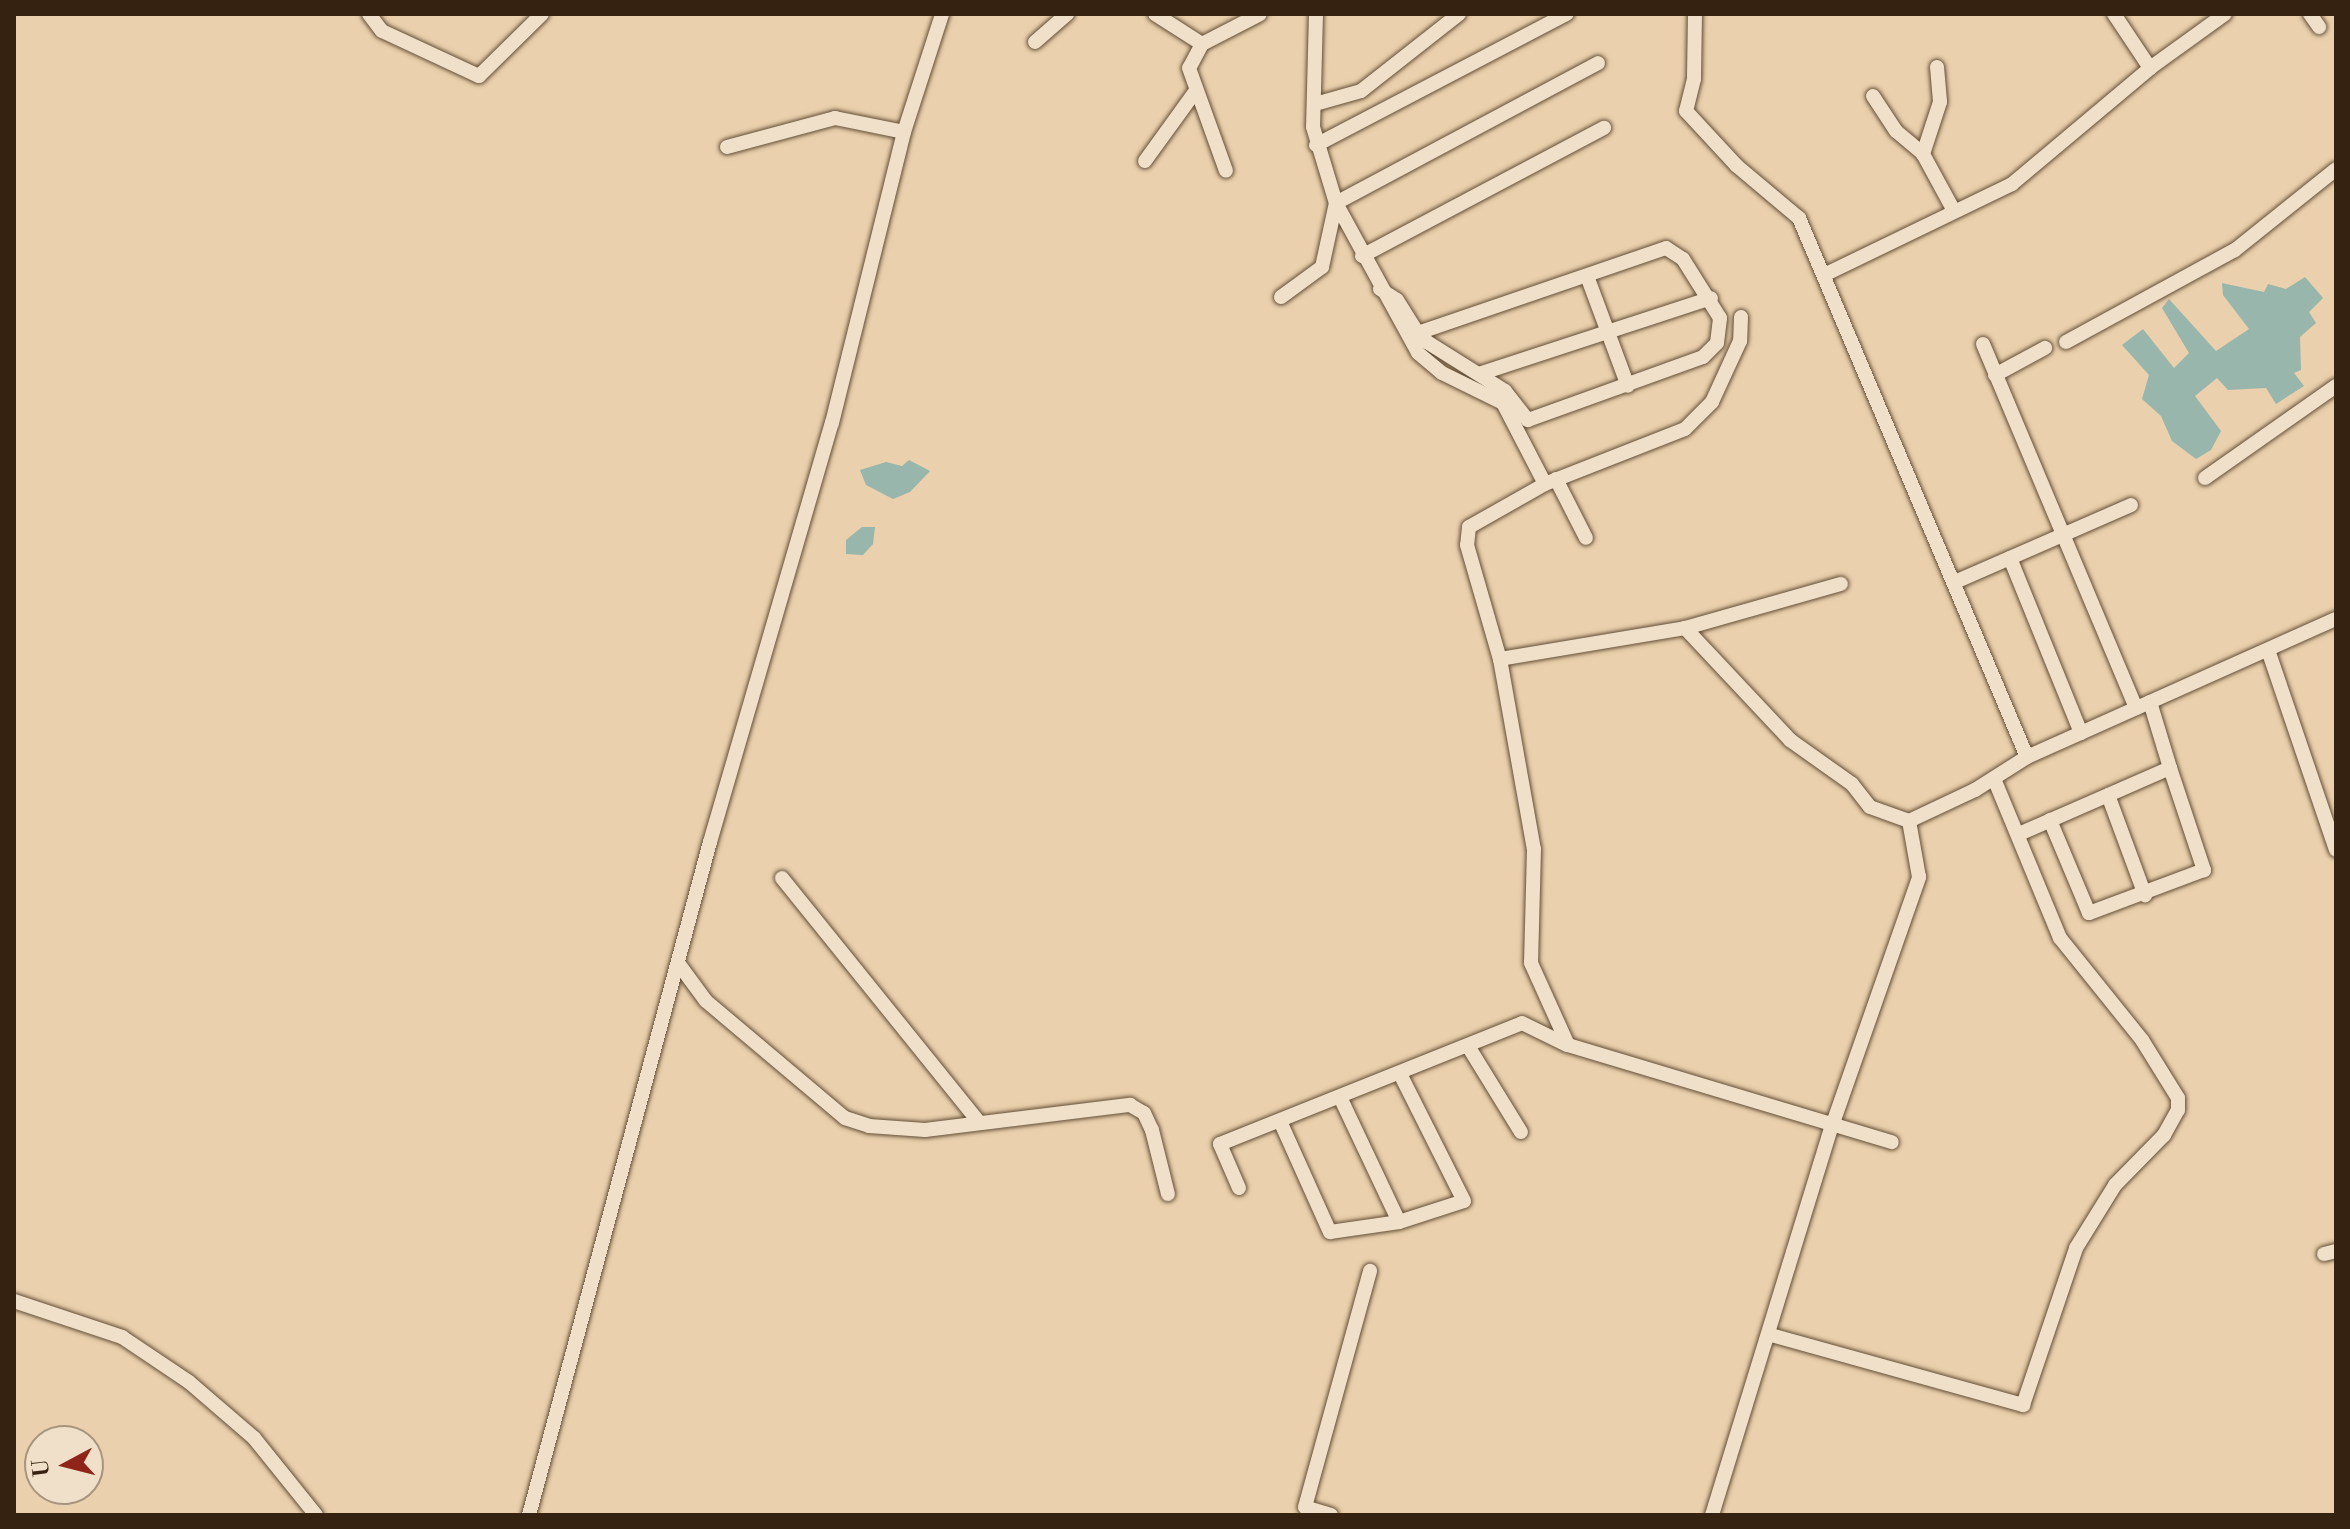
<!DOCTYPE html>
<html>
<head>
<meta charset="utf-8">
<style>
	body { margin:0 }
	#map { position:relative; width:2350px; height:1529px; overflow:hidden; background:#ead0ac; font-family:"Libre Bodoni",serif }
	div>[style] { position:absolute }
	.water>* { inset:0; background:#98b6ac }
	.roads { filter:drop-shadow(0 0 2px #624e37) drop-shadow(0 0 2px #624e37) }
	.street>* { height:14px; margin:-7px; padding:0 7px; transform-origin:7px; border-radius:7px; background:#f1e0c9 }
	span { translate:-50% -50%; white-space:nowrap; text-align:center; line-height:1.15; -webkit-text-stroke:6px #f1e0c9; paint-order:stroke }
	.frame { position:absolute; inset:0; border:16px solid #352210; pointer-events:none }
	.north { position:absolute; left:24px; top:1425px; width:80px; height:80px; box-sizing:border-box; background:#f1e0c9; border:2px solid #a6947f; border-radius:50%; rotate:263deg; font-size:22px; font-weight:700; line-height:32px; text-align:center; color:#352210 }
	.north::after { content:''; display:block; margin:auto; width:28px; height:36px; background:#8f2418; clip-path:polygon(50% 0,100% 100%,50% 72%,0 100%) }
</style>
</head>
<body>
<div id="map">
	<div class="water">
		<div style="clip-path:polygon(2305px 277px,2323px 298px,2309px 312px,2316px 323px,2300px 337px,2301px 370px,2294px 373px,2304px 386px,2276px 404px,2266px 388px,2228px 390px,2217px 378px,2195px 396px,2221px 431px,2211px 450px,2196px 459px,2172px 441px,2161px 416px,2142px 399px,2149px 375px,2122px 345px,2143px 329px,2174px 368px,2189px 353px,2162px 308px,2169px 299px,2216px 351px,2249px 329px,2223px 295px,2222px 283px,2264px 292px,2268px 284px,2286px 289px)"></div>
		<div style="clip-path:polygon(909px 460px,930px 471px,910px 492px,893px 499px,866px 485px,860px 470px,886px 462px,902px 466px)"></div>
		<div style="clip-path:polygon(862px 527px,875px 527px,873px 544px,863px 555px,846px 554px,846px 540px)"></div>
	</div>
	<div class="roads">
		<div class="street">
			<div style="left:369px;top:14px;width:21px;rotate:53deg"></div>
			<div style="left:382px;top:31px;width:107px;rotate:24.9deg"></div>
			<div style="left:479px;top:76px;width:88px;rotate:-44.5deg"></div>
			<div style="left:1155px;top:14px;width:56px;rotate:32.6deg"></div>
			<div style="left:1202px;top:44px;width:65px;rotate:-27.3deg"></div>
			<div style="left:1316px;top:14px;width:113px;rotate:91.5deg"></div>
			<div style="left:1313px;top:127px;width:79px;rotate:73.2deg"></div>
			<div style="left:1336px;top:203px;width:171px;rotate:61.3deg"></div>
			<div style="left:1418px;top:353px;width:31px;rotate:40deg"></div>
			<div style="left:1442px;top:373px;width:68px;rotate:26.2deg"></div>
			<div style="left:1503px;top:403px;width:91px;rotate:62.6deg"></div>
			<div style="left:1695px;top:14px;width:65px;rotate:90.9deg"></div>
			<div style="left:1694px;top:79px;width:33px;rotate:104deg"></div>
			<div style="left:1686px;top:111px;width:75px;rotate:47.2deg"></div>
			<div style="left:1737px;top:166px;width:81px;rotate:40deg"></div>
			<div style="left:1799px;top:218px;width:585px;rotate:67.07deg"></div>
			<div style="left:2114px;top:14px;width:65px;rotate:56.3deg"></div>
			<div style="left:2310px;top:14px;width:16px;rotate:55deg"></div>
			<div style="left:1035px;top:42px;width:43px;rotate:-41.2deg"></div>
			<div style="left:1202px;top:44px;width:27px;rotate:118deg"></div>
			<div style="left:1189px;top:68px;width:109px;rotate:70.2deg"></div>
			<div style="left:1937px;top:67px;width:35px;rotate:85deg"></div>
			<div style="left:1940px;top:102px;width:55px;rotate:108.1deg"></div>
			<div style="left:1923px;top:154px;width:63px;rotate:61.4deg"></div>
			<div style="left:1873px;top:96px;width:42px;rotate:56.7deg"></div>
			<div style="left:1896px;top:131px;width:35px;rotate:40deg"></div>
			<div style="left:1315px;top:104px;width:48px;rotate:-15.8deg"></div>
			<div style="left:1361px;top:91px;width:125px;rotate:-38.2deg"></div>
			<div style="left:1316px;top:145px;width:283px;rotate:-27.6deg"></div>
			<div style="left:727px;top:147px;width:112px;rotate:-15deg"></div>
			<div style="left:835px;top:118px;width:70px;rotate:11.5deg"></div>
			<div style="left:1145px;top:161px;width:85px;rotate:-54.1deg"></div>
			<div style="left:1336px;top:203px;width:297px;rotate:-28.1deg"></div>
			<div style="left:1362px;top:256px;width:274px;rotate:-27.9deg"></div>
			<div style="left:1824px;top:275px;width:209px;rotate:-25.8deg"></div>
			<div style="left:2012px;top:184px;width:180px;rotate:-40deg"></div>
			<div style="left:2150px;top:68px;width:92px;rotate:-35.8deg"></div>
			<div style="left:1587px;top:276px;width:117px;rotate:69.6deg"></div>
			<div style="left:1380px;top:289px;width:20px;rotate:33deg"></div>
			<div style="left:1397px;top:300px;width:39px;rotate:58deg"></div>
			<div style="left:1418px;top:333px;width:13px;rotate:45deg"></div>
			<div style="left:1427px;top:342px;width:92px;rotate:32.1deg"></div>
			<div style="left:1505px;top:391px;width:37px;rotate:52deg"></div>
			<div style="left:1528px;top:420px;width:186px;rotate:-19.8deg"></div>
			<div style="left:1703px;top:357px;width:20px;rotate:-45deg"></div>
			<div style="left:1717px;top:343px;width:25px;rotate:-83deg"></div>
			<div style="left:1720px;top:318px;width:70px;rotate:-122.1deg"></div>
			<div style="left:1683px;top:259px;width:20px;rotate:-147deg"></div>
			<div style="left:1666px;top:248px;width:262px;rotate:161.1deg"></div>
			<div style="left:1281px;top:297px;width:51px;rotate:-36.2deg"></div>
			<div style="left:1322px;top:267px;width:66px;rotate:-77.7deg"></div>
			<div style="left:1741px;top:317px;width:24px;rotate:92deg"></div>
			<div style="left:1740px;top:341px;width:67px;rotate:114.7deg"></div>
			<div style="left:1712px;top:402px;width:38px;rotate:135deg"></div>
			<div style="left:1685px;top:429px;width:150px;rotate:158.6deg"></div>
			<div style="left:1545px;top:484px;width:87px;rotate:150.5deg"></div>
			<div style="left:1469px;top:527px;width:18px;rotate:96deg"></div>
			<div style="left:1467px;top:545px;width:119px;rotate:73.9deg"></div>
			<div style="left:1500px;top:659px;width:193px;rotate:79.9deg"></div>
			<div style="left:1534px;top:849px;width:114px;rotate:91.5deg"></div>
			<div style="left:1531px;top:963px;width:90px;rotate:65.7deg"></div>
			<div style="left:1568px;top:1045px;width:338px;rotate:16.7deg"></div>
			<div style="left:2066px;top:342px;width:192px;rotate:-28.6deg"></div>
			<div style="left:2235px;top:250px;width:129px;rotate:-38.7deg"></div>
			<div style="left:1983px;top:344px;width:395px;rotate:67.2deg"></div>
			<div style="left:1479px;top:374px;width:244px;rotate:-18.1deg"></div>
			<div style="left:1995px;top:375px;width:57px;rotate:-28.4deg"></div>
			<div style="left:2205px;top:478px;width:160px;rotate:-35.1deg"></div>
			<div style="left:1556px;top:479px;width:66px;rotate:63deg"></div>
			<div style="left:2010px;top:558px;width:189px;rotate:67.9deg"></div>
			<div style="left:1955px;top:582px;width:192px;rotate:-23.6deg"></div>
			<div style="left:1685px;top:628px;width:162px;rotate:-15.8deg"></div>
			<div style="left:2268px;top:650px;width:211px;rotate:71.2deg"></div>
			<div style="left:1500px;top:659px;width:188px;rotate:-9.5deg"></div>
			<div style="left:1685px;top:628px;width:154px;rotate:46.8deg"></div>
			<div style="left:1790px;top:740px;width:76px;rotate:35.4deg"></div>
			<div style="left:1852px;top:784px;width:29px;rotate:52deg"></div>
			<div style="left:1870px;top:807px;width:41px;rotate:19.7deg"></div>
			<div style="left:2150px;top:702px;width:69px;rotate:73.1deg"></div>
			<div style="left:2108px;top:795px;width:107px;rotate:69.7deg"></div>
			<div style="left:1909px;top:821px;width:73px;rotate:-25.2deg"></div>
			<div style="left:1975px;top:790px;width:62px;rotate:-32.4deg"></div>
			<div style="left:2027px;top:757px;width:338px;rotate:-24.1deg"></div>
			<div style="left:2019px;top:834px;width:165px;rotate:-23.6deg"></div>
			<div style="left:2170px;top:768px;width:108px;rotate:71.6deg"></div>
			<div style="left:2204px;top:870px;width:123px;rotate:159.5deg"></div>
			<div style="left:2089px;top:913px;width:101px;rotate:-112.8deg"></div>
			<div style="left:782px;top:878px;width:314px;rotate:51.1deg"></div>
			<div style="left:678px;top:963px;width:47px;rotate:53.6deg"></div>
			<div style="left:706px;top:1001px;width:182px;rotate:40.1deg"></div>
			<div style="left:845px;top:1118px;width:25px;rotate:18deg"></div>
			<div style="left:869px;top:1126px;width:56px;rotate:4.1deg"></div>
			<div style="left:925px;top:1130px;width:207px;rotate:-7deg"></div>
			<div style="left:1130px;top:1105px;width:16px;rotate:30deg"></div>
			<div style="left:1144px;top:1113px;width:19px;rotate:65deg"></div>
			<div style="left:1152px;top:1130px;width:66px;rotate:76deg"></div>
			<div style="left:1468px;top:1046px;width:101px;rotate:58.4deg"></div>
			<div style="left:1340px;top:1097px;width:138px;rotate:64.7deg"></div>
			<div style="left:1280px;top:1121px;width:122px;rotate:65.8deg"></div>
			<div style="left:1330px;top:1232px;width:70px;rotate:-8.2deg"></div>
			<div style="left:1399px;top:1222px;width:68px;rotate:-17.9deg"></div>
			<div style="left:1464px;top:1201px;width:142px;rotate:-116.7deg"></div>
			<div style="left:1239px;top:1188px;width:48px;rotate:-113.4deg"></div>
			<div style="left:1220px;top:1144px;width:325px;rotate:-21.8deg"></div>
			<div style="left:1522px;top:1023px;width:50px;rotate:26.1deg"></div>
			<div style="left:2324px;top:1254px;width:12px;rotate:-14deg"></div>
			<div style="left:14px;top:1301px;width:114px;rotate:18.4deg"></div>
			<div style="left:122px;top:1337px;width:81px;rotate:33.9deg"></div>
			<div style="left:189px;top:1382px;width:86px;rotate:40.7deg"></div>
			<div style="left:254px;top:1438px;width:99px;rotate:51.2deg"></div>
			<div style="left:1771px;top:1335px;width:262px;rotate:15.5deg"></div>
			<div style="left:2023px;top:1405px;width:166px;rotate:-71.3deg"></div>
			<div style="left:2076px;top:1248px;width:74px;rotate:-58.2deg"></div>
			<div style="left:2115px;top:1185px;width:70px;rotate:-45.6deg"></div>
			<div style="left:2164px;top:1135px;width:29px;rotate:-61deg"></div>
			<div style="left:2178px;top:1110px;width:12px;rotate:-90deg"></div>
			<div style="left:2178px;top:1098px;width:68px;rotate:-121.8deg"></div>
			<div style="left:2142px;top:1040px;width:131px;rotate:-128.8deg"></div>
			<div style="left:2060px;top:938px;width:172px;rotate:-112.5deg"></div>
			<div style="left:529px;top:1515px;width:697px;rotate:-74.95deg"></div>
			<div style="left:710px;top:842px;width:436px;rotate:-73.8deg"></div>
			<div style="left:832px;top:423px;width:300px;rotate:-76.1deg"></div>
			<div style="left:904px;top:132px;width:124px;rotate:-72.1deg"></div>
			<div style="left:1331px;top:1515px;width:27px;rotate:-163deg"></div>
			<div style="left:1305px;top:1507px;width:245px;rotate:-74.6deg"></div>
			<div style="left:1712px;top:1515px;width:407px;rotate:-72.9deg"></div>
			<div style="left:1832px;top:1126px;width:264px;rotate:-70.7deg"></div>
			<div style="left:1919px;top:877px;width:57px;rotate:-100.1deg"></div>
		</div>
	</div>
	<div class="frame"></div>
	<div class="north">U</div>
</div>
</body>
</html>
